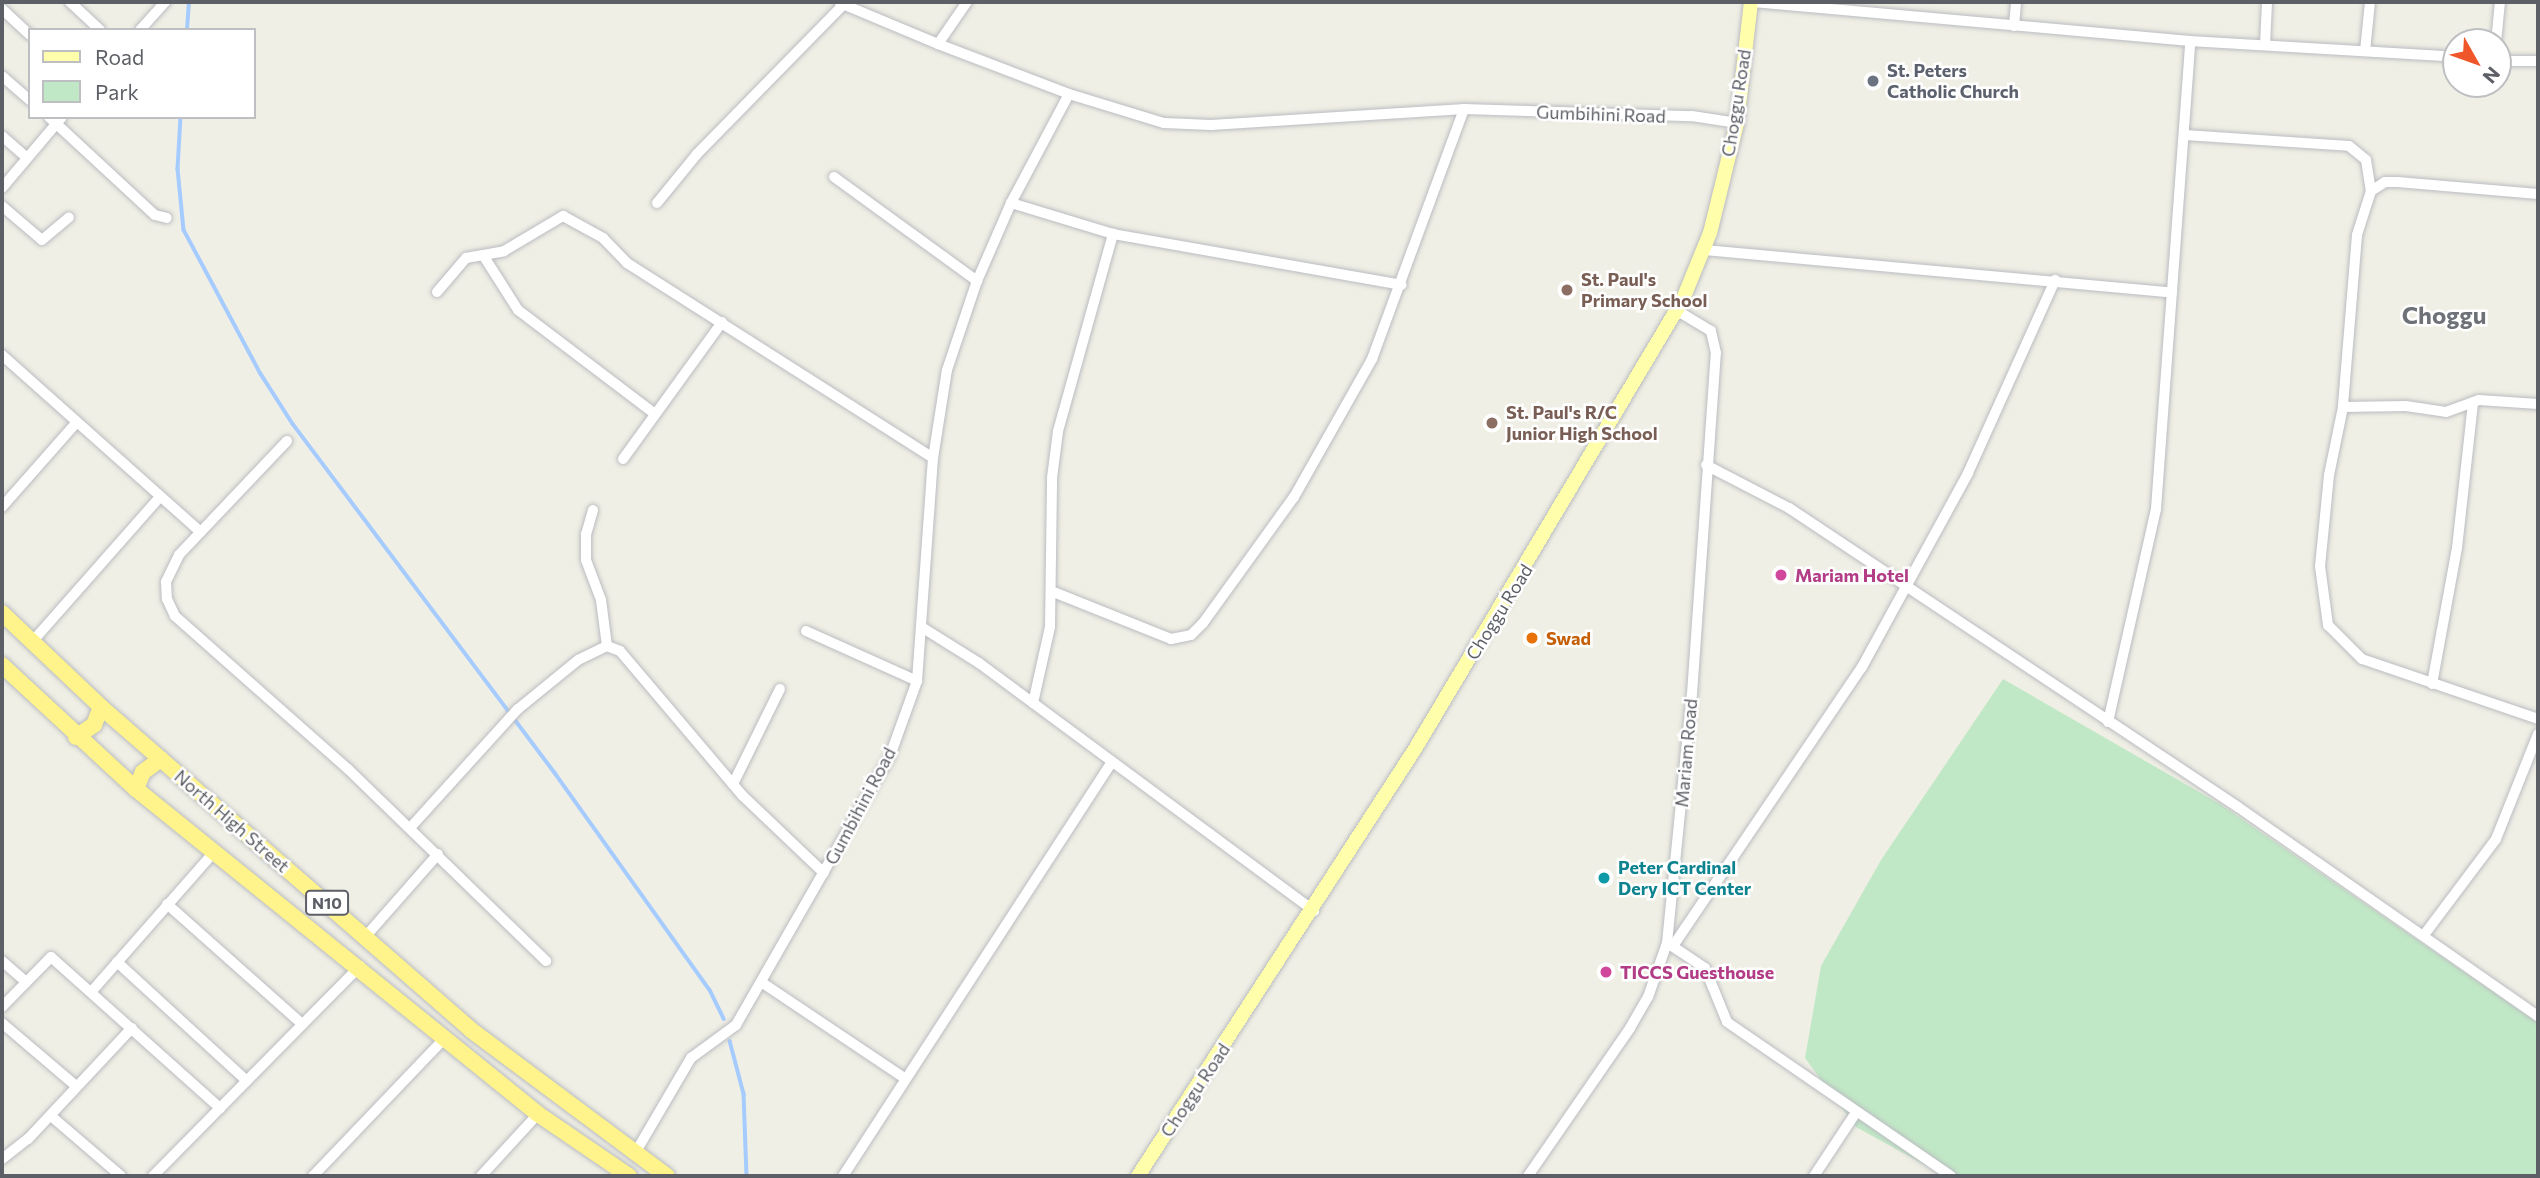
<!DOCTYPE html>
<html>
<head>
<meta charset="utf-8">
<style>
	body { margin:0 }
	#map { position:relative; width:2540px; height:1178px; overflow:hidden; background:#f0efe5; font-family:Commissioner,sans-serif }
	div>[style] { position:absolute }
	.green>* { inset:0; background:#c1e8c6 }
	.stream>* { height:3.5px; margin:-1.75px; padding:0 1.75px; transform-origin:1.75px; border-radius:1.75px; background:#a5cbff }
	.roads { filter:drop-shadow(0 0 2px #babcc1) drop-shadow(0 0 2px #babcc1) }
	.minor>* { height:10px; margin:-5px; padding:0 5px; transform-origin:5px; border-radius:5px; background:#fff }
	.major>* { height:14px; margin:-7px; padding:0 7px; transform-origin:7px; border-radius:7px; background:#fffeaa }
	.highway>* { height:16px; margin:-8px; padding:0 8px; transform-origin:8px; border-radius:8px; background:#fff38c }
	.dots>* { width:19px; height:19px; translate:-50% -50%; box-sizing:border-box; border:4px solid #fff; border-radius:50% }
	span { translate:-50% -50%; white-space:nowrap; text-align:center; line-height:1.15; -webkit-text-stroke:5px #fff; paint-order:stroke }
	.shield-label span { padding:2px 5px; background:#fff; border:2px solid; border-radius:5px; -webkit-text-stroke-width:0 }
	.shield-label { font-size:16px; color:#5d5f66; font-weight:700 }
	.worship-label { font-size:18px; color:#5b616d; font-weight:700 }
	.left { translate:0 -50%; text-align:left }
	.street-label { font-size:18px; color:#5d5f66 }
	.education-label { font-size:18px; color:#785e54; font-weight:700 }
	.hotel-label { font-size:18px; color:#b23c85; font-weight:700 }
	.food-label { font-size:18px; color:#c56008; font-weight:700 }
	.culture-label { font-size:18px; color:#0d838f; font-weight:700 }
	.district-label { font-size:24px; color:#6e7178; font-weight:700 }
	.frame { position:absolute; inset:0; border:4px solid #5d5f66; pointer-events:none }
	.legend { position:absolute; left:28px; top:28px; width:228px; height:91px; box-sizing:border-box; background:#fff; border:2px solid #bebfc2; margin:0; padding:9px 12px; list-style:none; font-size:21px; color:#5d5f66 }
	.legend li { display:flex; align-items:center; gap:14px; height:35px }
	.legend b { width:35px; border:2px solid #bebfc2 }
	.north { position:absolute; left:2442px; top:28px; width:70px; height:70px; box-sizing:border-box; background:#fff; border:2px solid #bebfc2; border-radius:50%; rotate:130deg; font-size:19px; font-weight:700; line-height:28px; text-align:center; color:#5d5f66 }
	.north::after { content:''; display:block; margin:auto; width:24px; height:32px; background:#ef572b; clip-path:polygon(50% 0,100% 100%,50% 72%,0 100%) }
</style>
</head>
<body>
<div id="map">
	<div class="green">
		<div style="clip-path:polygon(2003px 679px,2220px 804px,2538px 1023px,2538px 1176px,1945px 1176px,1856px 1127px,1805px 1058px,1821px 966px,1881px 860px)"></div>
	</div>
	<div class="stream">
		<div style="left:187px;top:30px;width:28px;rotate:-86deg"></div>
		<div style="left:181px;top:117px;width:52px;rotate:93.3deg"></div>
		<div style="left:178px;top:169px;width:61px;rotate:84.4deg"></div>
		<div style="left:184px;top:230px;width:163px;rotate:61.9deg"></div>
		<div style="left:261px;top:374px;width:59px;rotate:57.4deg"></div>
		<div style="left:293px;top:424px;width:436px;rotate:53.1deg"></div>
		<div style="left:555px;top:773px;width:267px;rotate:54.5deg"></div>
		<div style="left:710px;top:990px;width:32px;rotate:64deg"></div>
		<div style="left:730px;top:1041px;width:55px;rotate:75.2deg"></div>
		<div style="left:744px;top:1094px;width:82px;rotate:87.9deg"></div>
	</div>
	<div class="roads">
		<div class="minor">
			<div style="left:70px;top:2px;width:41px;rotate:43deg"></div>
			<div style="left:1753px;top:2px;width:439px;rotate:5.1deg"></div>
			<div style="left:2190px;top:41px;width:266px;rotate:3.4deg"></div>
			<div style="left:840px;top:3px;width:106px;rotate:22.7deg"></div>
			<div style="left:938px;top:44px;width:51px;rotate:-55.4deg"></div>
			<div style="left:2px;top:9px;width:38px;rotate:43deg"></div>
			<div style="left:2014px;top:26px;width:24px;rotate:-85deg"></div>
			<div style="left:140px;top:30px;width:38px;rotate:-48deg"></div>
			<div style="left:2496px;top:42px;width:40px;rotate:-84.3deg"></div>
			<div style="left:938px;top:44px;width:140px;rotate:20.9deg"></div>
			<div style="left:1069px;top:94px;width:99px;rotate:17deg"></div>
			<div style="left:1164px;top:123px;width:47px;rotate:2.4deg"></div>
			<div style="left:1211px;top:125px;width:254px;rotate:-3.6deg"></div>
			<div style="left:1464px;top:109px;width:228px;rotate:1.8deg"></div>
			<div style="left:1692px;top:116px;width:46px;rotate:8.8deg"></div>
			<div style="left:2265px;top:45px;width:43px;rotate:-87.3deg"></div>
			<div style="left:2365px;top:51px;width:49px;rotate:-84.2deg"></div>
			<div style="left:2498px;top:61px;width:40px"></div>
			<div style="left:2px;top:76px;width:37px;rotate:41deg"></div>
			<div style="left:49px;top:117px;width:144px;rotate:42.8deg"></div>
			<div style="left:155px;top:215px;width:12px;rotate:14deg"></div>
			<div style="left:2185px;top:135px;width:164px;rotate:3.8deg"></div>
			<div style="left:2349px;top:146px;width:22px;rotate:39deg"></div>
			<div style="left:2366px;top:160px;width:31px;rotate:81deg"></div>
			<div style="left:2px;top:136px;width:33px;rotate:41deg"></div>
			<div style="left:834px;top:177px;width:177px;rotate:36deg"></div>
			<div style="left:2px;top:188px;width:93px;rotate:-49.8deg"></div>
			<div style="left:2538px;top:194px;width:141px;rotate:-175.1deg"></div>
			<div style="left:2398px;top:182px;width:13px;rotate:180deg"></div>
			<div style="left:2385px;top:182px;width:17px;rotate:147deg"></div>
			<div style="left:2371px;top:191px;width:46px;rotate:107.7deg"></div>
			<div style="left:2357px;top:235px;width:173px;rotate:94.7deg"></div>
			<div style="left:2343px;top:407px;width:69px;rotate:101.6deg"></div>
			<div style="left:2329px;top:475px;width:91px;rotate:95.6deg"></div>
			<div style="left:2320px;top:566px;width:60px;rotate:82.3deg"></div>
			<div style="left:2328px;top:625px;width:48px;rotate:45deg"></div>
			<div style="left:2362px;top:659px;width:186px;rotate:18.8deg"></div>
			<div style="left:657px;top:203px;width:63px;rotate:-50.8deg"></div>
			<div style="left:697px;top:154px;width:210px;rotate:-45.6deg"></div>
			<div style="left:1011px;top:203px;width:107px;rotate:16.9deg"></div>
			<div style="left:1113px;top:234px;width:293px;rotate:10deg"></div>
			<div style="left:2px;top:206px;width:52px;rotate:40.4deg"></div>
			<div style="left:42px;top:240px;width:35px;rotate:-40deg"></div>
			<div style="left:1704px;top:250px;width:470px;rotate:5.2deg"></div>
			<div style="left:483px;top:255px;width:65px;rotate:57.5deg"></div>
			<div style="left:518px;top:310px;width:172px;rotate:37.2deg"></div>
			<div style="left:437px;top:292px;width:45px;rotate:-49.5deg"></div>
			<div style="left:466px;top:258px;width:39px;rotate:-10deg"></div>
			<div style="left:504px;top:251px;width:69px;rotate:-30.7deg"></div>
			<div style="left:563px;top:216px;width:46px;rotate:28.8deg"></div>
			<div style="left:603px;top:238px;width:35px;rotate:46deg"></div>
			<div style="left:627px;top:263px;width:363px;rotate:32.5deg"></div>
			<div style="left:2px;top:355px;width:266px;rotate:41.7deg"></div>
			<div style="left:2343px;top:407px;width:63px;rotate:-0.9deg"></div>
			<div style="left:2406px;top:406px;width:40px;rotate:8.5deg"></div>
			<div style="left:2446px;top:412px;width:35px;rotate:-20deg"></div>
			<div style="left:2479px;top:400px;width:59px;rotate:3.9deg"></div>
			<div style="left:287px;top:441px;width:157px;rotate:133.5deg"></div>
			<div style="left:179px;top:555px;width:30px;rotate:116deg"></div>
			<div style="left:166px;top:582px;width:17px;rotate:87deg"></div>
			<div style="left:167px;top:599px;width:19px;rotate:65deg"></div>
			<div style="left:175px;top:616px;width:231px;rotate:41.5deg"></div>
			<div style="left:348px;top:769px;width:276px;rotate:44.1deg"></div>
			<div style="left:623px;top:459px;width:169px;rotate:-54.1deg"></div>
			<div style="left:1706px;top:465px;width:93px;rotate:27.4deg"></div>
			<div style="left:1789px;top:508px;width:539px;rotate:33.66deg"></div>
			<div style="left:2238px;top:807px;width:366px;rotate:34.9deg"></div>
			<div style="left:2px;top:507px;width:113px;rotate:-48.6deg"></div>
			<div style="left:593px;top:510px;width:25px;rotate:106deg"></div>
			<div style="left:586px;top:534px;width:26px;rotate:90deg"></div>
			<div style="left:586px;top:560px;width:43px;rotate:69.4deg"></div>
			<div style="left:601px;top:600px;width:46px;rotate:82.6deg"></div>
			<div style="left:1051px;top:591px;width:129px;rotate:21.8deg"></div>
			<div style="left:1171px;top:639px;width:20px;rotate:-11deg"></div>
			<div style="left:1191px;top:635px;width:17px;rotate:-45deg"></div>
			<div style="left:1203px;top:623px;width:155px;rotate:-54.2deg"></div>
			<div style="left:1294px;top:497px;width:159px;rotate:-60.5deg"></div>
			<div style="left:1372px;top:359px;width:266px;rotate:-69.8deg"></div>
			<div style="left:923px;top:628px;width:66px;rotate:32deg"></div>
			<div style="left:979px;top:663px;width:417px;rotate:36.5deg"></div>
			<div style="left:806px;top:631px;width:122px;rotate:24.2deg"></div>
			<div style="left:32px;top:642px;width:193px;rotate:-48.6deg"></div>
			<div style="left:2432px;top:684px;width:138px;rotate:-79.6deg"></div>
			<div style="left:2457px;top:548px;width:147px;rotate:-83.7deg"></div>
			<div style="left:1033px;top:703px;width:78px;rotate:-77.4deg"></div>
			<div style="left:1050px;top:627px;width:149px;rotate:-89.2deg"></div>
			<div style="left:1052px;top:478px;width:47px;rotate:-82.7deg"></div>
			<div style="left:1058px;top:431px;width:205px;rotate:-74.4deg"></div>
			<div style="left:2108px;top:722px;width:218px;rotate:-77.3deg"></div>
			<div style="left:2156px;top:509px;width:469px;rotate:-85.8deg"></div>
			<div style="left:733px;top:784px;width:106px;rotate:-63.7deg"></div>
			<div style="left:410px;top:828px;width:161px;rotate:-47.8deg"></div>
			<div style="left:518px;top:709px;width:77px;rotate:-39.2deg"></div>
			<div style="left:578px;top:660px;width:32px;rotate:-26deg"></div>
			<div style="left:607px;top:646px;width:14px;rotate:21deg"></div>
			<div style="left:620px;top:651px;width:189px;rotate:49.7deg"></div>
			<div style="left:742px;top:795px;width:113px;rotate:43.6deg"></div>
			<div style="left:167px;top:904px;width:181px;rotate:41.6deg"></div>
			<div style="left:2424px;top:935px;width:120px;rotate:-53.1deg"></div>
			<div style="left:2496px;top:839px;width:113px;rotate:-68.2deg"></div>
			<div style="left:366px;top:936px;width:109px;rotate:-48.7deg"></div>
			<div style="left:1669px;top:944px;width:43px;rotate:33.7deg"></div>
			<div style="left:1705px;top:968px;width:58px;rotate:67.8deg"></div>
			<div style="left:1727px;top:1022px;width:272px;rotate:34.5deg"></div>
			<div style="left:1673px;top:946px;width:337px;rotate:-55.9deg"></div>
			<div style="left:1862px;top:667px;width:221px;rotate:-61.3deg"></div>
			<div style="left:1968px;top:473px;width:212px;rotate:-65.7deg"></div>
			<div style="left:2px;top:961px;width:29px;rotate:41deg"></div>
			<div style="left:117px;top:962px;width:176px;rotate:42.5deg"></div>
			<div style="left:761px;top:982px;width:174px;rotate:33.8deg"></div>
			<div style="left:92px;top:991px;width:185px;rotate:-48.7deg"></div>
			<div style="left:2px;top:1007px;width:70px;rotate:-45.6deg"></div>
			<div style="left:51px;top:957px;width:227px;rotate:41.8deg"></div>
			<div style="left:2px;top:1023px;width:97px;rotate:40.4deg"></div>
			<div style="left:51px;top:1116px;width:92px;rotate:40.6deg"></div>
			<div style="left:634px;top:1155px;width:113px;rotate:-59.6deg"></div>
			<div style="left:691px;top:1058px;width:56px;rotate:-36.3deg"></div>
			<div style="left:736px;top:1025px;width:310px;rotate:-60.2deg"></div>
			<div style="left:890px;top:756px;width:80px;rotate:-70.2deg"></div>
			<div style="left:917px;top:681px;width:224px;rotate:-85.9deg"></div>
			<div style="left:933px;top:458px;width:89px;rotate:-81deg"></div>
			<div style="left:947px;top:370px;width:94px;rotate:-71.4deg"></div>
			<div style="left:977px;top:281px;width:85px;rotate:-66.4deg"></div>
			<div style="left:1011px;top:203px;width:123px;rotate:-62deg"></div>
			<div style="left:2px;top:1159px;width:33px;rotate:-38deg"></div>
			<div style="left:28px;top:1139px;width:152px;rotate:-46.9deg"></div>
			<div style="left:153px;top:1176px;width:295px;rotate:-45.4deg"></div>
			<div style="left:313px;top:1176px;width:191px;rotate:-46.3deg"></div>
			<div style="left:481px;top:1176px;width:84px;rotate:-47.4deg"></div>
			<div style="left:843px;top:1176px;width:491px;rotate:-57deg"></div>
			<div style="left:1528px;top:1176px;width:180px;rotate:-55.4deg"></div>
			<div style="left:1630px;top:1028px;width:36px;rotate:-60deg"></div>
			<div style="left:1648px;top:997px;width:57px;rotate:-70.6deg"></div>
			<div style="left:1667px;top:943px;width:250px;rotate:-84.3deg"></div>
			<div style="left:1692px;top:694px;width:342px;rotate:-86deg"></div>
			<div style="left:1716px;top:353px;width:23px;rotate:-103deg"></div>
			<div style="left:1711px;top:331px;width:41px;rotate:-149deg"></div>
			<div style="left:1814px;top:1176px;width:74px;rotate:-56.5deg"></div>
		</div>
		<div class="major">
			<div style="left:1138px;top:1176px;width:509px;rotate:-57.03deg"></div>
			<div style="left:1415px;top:749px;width:524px;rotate:-59.22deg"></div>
			<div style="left:1683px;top:299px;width:71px;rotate:-67.8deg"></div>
			<div style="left:1710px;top:233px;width:113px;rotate:-76.2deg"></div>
			<div style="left:1737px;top:123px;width:122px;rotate:-83.4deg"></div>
		</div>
		<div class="highway">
			<div style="left:2px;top:613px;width:137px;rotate:43.5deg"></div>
			<div style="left:101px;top:707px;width:491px;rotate:41.1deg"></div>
			<div style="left:471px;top:1030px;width:244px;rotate:36.7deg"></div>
			<div style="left:2px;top:665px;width:183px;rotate:42.8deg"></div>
			<div style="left:136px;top:789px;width:517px;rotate:38.95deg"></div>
			<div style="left:538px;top:1114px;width:110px;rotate:34.3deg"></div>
			<div style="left:76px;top:737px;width:22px;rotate:-34deg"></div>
			<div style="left:94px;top:725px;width:19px;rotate:-69deg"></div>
			<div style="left:136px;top:789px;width:18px;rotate:-68deg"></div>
			<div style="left:143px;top:772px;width:22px;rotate:-36deg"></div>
		</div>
	</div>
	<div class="dots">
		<div style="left:1873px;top:81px;background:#6b7280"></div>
		<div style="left:1567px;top:290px;background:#8d6e63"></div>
		<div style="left:1492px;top:423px;background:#8d6e63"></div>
		<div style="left:1781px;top:575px;background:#d1479c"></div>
		<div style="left:1532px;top:638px;background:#e8710a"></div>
		<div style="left:1604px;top:878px;background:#0f9aa8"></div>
		<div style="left:1606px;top:972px;background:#d1479c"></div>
	</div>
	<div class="shield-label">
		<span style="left:327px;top:903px">N10</span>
	</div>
	<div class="worship-label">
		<span class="left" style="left:1887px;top:81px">St. Peters<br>Catholic Church</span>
	</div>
	<div class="street-label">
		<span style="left:1736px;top:103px;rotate:-81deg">Choggu Road</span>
		<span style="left:1601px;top:114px;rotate:2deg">Gumbihini Road</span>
		<span style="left:1499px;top:612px;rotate:-58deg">Choggu Road</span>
		<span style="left:1686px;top:753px;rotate:-85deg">Mariam Road</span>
		<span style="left:860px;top:806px;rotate:-62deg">Gumbihini Road</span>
		<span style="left:232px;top:821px;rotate:41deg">North High Street</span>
		<span style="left:1195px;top:1090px;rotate:-56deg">Choggu Road</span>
	</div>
	<div class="education-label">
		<span class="left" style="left:1581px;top:290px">St. Paul's<br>Primary School</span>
		<span class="left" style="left:1506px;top:423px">St. Paul's R/C<br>Junior High School</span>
	</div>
	<div class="hotel-label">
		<span class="left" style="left:1795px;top:575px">Mariam Hotel</span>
		<span class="left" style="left:1620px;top:972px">TICCS Guesthouse</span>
	</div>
	<div class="food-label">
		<span class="left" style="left:1546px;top:638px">Swad</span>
	</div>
	<div class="culture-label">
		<span class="left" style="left:1618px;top:878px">Peter Cardinal<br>Dery ICT Center</span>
	</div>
	<div class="district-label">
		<span style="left:2444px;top:315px">Choggu</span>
	</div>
	<div class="frame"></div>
	<ul class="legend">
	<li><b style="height:9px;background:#fffeaa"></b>Road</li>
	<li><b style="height:19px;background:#c1e8c6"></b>Park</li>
	</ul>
	<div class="north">N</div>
</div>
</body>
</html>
